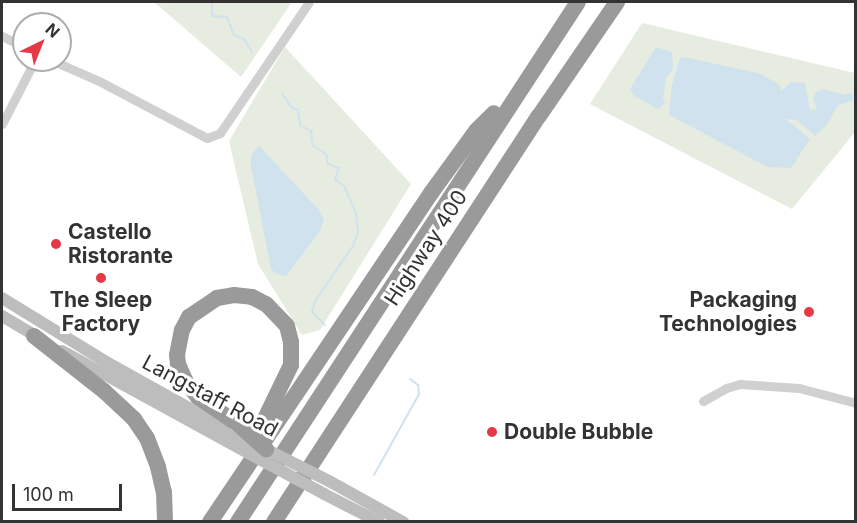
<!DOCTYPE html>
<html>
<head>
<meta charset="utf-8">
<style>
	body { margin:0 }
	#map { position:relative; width:857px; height:523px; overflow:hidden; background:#fff; font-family:Inter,sans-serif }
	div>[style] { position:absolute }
	.green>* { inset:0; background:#e6ecdf }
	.water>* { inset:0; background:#cfe2ee }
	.stream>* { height:2px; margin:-1px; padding:0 1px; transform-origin:1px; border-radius:1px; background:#cfe2ee }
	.street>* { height:9px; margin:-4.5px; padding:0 4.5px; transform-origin:4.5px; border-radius:4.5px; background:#d0d0d0 }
	.secondary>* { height:12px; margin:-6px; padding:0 6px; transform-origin:6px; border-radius:6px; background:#bdbdbd }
	.highway>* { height:16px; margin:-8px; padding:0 8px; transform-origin:8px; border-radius:8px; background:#9a9a9a }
	.secondary-bridge>* { height:12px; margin:-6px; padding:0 6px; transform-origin:6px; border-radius:6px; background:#bdbdbd }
	.highway-bridge>* { height:16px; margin:-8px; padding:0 8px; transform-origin:8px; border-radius:8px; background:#9a9a9a }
	.dots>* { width:16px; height:16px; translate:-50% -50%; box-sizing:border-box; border:3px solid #fff; border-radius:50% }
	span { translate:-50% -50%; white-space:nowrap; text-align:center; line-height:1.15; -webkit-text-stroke:6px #fff; paint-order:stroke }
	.poi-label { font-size:21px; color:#333; font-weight:700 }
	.left { translate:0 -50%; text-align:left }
	.right { translate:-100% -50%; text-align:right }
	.street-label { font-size:21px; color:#333 }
	.frame { position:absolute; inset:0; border:3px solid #333; pointer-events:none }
	.north { position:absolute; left:12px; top:12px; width:60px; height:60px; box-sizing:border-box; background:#fff; border:2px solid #adadad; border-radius:50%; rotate:43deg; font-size:16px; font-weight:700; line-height:24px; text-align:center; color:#333 }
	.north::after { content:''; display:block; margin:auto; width:21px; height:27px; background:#e63946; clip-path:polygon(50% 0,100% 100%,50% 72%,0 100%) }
	.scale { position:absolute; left:12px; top:484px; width:110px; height:27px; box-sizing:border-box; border:3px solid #333; border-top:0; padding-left:8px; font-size:18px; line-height:21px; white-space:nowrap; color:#333; -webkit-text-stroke:4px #fff; paint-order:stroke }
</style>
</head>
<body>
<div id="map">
	<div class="green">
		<div style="clip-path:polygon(154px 2px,292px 2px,241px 77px)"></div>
		<div style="clip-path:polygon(642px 23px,855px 73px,855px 132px,792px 209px,590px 104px)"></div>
		<div style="clip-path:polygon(285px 47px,411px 184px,320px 330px,302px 335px,258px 264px,229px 141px)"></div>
	</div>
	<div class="water">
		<div style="clip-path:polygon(656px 47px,672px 52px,673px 69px,666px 78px,663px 98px,665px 103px,658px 109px,633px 95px,630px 89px)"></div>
		<div style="clip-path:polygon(684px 57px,761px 74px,781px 86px,780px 92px,791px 82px,805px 83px,810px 110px,817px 109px,813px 99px,816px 92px,823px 89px,844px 95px,849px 93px,853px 95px,853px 100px,837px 106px,826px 126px,815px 136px,797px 120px,786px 119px,810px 139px,791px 168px,768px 167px,669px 115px,672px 85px,680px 58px)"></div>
		<div style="clip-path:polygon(259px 146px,317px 208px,324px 219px,320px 231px,286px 276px,276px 274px,271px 269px,251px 166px,251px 155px)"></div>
	</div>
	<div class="stream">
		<div style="left:212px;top:2px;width:14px;rotate:90deg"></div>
		<div style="left:212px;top:16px;width:15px;rotate:4deg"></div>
		<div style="left:227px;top:17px;width:19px;rotate:69deg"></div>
		<div style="left:234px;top:35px;width:11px;rotate:22deg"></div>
		<div style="left:244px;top:39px;width:15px;rotate:58deg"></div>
		<div style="left:282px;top:93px;width:17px;rotate:57deg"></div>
		<div style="left:291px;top:107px;width:8px;rotate:23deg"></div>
		<div style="left:298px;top:110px;width:15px;rotate:82deg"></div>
		<div style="left:300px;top:125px;width:13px;rotate:29deg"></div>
		<div style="left:311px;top:131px;width:15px;rotate:82deg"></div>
		<div style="left:313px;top:146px;width:15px;rotate:32deg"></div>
		<div style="left:326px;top:154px;width:10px;rotate:79deg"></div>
		<div style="left:328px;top:164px;width:12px;rotate:20deg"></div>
		<div style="left:339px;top:168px;width:12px;rotate:110deg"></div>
		<div style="left:335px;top:179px;width:11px;rotate:38deg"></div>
		<div style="left:344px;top:186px;width:30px;rotate:66deg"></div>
		<div style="left:356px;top:213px;width:19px;rotate:84deg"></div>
		<div style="left:358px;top:232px;width:15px;rotate:110deg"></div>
		<div style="left:353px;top:246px;width:67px;rotate:124.6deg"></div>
		<div style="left:315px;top:301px;width:11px;rotate:105deg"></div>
		<div style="left:312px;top:312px;width:18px;rotate:45deg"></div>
		<div style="left:374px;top:475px;width:93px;rotate:-60.9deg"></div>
		<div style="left:419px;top:394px;width:9px;rotate:-96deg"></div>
		<div style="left:418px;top:385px;width:10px;rotate:-143deg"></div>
	</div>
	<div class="street">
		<div style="left:2px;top:36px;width:25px;rotate:27deg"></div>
		<div style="left:51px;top:60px;width:52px;rotate:23.6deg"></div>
		<div style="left:99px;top:81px;width:122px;rotate:27.8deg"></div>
		<div style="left:207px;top:138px;width:14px;rotate:-21deg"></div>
		<div style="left:220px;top:133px;width:158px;rotate:-55.8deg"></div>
		<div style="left:2px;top:124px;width:72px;rotate:-62.7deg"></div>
		<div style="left:703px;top:401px;width:26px;rotate:-29deg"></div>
		<div style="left:726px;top:388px;width:15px;rotate:-16deg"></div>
		<div style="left:740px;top:384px;width:59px;rotate:3.9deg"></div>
		<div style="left:799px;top:388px;width:59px;rotate:14.7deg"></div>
	</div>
	<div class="secondary">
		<div style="left:2px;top:298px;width:124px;rotate:31.5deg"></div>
		<div style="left:108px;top:363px;width:144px;rotate:29.1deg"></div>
		<div style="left:2px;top:316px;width:43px;rotate:30.7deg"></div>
		<div style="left:62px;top:351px;width:189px;rotate:28.7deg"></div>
		<div style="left:329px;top:481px;width:85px;rotate:29deg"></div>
		<div style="left:324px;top:494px;width:62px;rotate:27deg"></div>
	</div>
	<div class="highway">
		<div style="left:34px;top:336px;width:89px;rotate:38.2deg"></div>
		<div style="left:104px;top:391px;width:41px;rotate:43deg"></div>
		<div style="left:134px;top:419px;width:23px;rotate:56deg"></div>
		<div style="left:147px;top:438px;width:31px;rotate:69deg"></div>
		<div style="left:158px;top:467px;width:26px;rotate:77deg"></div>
		<div style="left:164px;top:492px;width:30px;rotate:88deg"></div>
		<div style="left:238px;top:424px;width:48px;rotate:-146deg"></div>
		<div style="left:198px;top:397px;width:19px;rotate:-129deg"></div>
		<div style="left:186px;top:382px;width:20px;rotate:-114deg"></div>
		<div style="left:178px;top:364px;width:9px;rotate:-96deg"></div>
		<div style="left:177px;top:355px;width:25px;rotate:-79deg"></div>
		<div style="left:182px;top:330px;width:15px;rotate:-62deg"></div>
		<div style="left:189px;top:317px;width:34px;rotate:-34deg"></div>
		<div style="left:217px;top:298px;width:17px;rotate:-10deg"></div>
		<div style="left:234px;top:295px;width:18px;rotate:6deg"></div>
		<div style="left:252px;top:297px;width:16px;rotate:27deg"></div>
		<div style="left:266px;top:304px;width:30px;rotate:46deg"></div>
		<div style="left:287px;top:326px;width:16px;rotate:76deg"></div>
		<div style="left:291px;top:342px;width:23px;rotate:90deg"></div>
		<div style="left:291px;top:365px;width:67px;rotate:115.8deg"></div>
		<div style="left:210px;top:522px;width:396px;rotate:-56.1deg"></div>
		<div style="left:431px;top:193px;width:77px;rotate:-54deg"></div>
		<div style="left:476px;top:131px;width:25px;rotate:-45deg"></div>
		<div style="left:238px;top:522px;width:621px;rotate:-56.82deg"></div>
		<div style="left:274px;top:522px;width:485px;rotate:-56.9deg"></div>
		<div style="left:539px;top:116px;width:138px;rotate:-55.6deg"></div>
	</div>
	<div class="secondary-bridge">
		<div style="left:234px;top:433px;width:106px;rotate:26.8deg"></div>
		<div style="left:228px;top:442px;width:109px;rotate:28.4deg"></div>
	</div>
	<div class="highway-bridge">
		<div style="left:238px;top:424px;width:38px;rotate:42deg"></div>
	</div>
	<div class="dots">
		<div style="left:56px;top:244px;background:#e63946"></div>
		<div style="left:101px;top:278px;background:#e63946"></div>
		<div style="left:809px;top:312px;background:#e63946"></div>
		<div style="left:492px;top:432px;background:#e63946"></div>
	</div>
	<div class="poi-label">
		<span class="left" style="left:68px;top:244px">Castello<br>Ristorante</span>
		<span style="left:101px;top:312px">The Sleep<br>Factory</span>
		<span class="right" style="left:797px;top:312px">Packaging<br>Technologies</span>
		<span class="left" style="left:504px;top:432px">Double Bubble</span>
	</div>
	<div class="street-label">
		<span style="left:426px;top:248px;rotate:-57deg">Highway 400</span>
		<span style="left:210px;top:396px;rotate:28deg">Langstaff Road</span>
	</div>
	<div class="frame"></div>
	<div class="north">N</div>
	<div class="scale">100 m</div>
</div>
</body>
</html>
